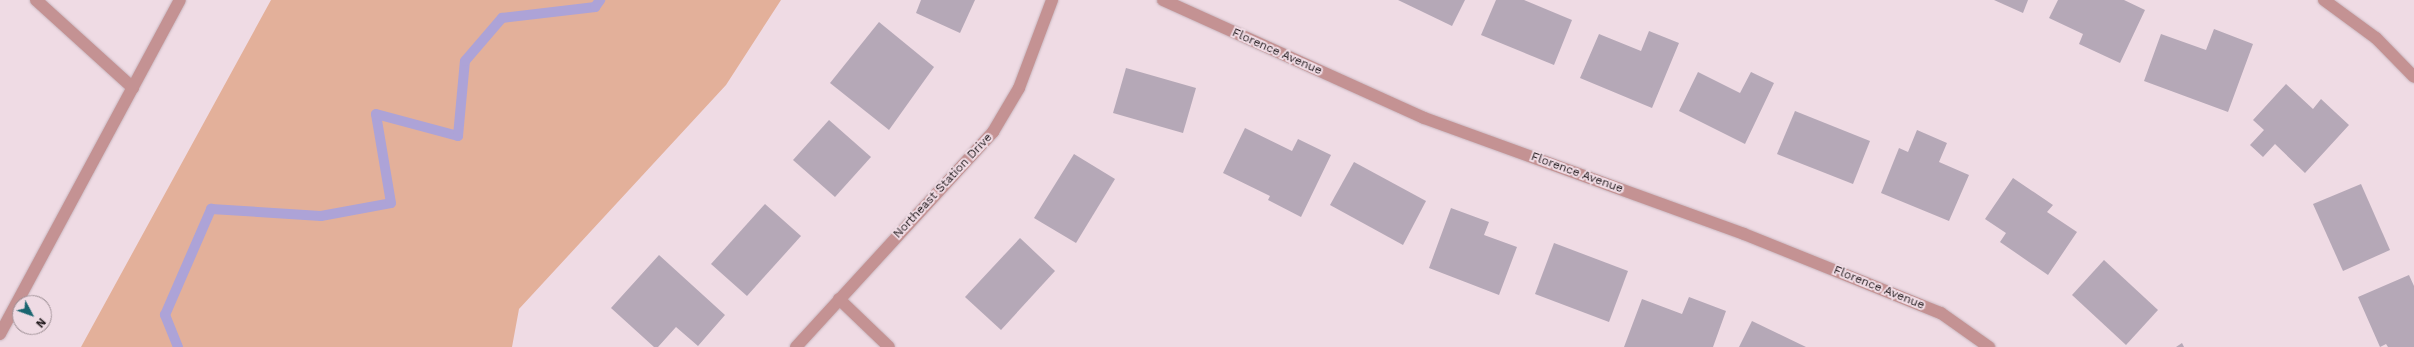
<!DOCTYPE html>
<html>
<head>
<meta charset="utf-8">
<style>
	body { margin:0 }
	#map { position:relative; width:2414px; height:347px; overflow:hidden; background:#efdbe4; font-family:"Work Sans",sans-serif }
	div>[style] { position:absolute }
	.green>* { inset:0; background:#e3b09a }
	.stream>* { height:10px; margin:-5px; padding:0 5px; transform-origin:5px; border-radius:5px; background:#ada3d7 }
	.building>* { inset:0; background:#b5a8b7 }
	.roads { filter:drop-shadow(0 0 1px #cab8c0) drop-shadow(0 0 1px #cab8c0) }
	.minor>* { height:12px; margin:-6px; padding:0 6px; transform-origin:6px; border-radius:6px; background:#c49293 }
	span { translate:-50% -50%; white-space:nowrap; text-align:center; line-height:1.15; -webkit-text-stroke:4px #efdbe4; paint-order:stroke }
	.street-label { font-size:12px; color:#211a1d }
	.north { position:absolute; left:12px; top:295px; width:40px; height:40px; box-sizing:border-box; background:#efdbe4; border:1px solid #9d8e94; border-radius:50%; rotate:131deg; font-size:11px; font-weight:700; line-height:16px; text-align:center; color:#211a1d }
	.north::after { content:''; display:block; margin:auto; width:14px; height:18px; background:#1a6570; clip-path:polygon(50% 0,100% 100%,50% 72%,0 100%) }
</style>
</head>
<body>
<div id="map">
	<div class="green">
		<div style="clip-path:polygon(271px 0,781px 0,726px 85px,519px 309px,512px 347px,81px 347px)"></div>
	</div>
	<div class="stream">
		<div style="left:178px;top:347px;width:35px;rotate:-112deg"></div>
		<div style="left:165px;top:315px;width:116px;rotate:-66.5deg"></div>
		<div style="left:211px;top:209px;width:110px;rotate:3.6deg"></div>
		<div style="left:321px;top:216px;width:71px;rotate:-10.5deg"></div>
		<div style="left:391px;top:203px;width:90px;rotate:-99.6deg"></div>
		<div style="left:376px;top:114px;width:85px;rotate:15deg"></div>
		<div style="left:458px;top:136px;width:75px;rotate:-84.7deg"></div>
		<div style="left:465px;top:61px;width:57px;rotate:-49.3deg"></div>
		<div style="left:502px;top:18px;width:94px;rotate:-6.7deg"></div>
		<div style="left:595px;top:7px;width:9px;rotate:-54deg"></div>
	</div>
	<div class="building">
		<div style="clip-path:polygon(921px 0,975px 0,960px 33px,916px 13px)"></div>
		<div style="clip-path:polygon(1398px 0,1465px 0,1452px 26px)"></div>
		<div style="clip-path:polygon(1496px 0,1524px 0,1572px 20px,1554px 65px,1481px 35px)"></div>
		<div style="clip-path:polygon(1994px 0,2028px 0,2023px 13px)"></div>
		<div style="clip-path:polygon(2058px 0,2124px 0,2145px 10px,2120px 63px,2079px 44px,2083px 34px,2049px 18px)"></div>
		<div style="clip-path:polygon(879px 22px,934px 67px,889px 130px,830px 83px)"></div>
		<div style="clip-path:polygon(2214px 29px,2253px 44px,2228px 112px,2144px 81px,2161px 34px,2206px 50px)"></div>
		<div style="clip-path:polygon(1649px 31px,1679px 43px,1652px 108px,1580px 78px,1599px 34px,1641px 51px)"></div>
		<div style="clip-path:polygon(1126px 68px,1196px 88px,1183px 133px,1113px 113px)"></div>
		<div style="clip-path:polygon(1698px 72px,1740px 93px,1751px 72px,1774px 83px,1745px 144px,1679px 111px)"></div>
		<div style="clip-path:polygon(2286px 84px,2313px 109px,2321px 99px,2349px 125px,2305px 173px,2275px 144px,2263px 157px,2250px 145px,2264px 130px,2253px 120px)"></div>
		<div style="clip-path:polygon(1795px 111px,1870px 141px,1853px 184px,1777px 154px)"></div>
		<div style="clip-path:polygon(829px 120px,871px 157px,835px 197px,793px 160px)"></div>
		<div style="clip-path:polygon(1245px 128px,1292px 151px,1298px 139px,1331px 155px,1301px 217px,1268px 200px,1270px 196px,1223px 173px)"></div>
		<div style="clip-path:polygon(1917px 130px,1947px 143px,1939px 162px,1969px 175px,1949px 221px,1881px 193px,1899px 148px,1908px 152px)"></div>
		<div style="clip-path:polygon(1074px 154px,1115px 179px,1076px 243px,1034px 218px)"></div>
		<div style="clip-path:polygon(1354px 162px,1426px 201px,1403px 245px,1330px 205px)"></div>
		<div style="clip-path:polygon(2013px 178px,2053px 205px,2047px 212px,2077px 232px,2048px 275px,2000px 242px,2006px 233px,1985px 219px)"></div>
		<div style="clip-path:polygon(2361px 184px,2390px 250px,2343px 271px,2313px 204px)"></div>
		<div style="clip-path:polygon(765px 204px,801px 236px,747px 296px,711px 264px)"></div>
		<div style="clip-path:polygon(1451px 208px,1489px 222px,1484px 235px,1517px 247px,1499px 295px,1429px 268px)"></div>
		<div style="clip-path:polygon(1020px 238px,1055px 271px,1001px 330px,965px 297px)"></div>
		<div style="clip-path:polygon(1554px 243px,1628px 271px,1609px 322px,1535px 294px)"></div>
		<div style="clip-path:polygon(659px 255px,725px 315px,698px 346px,676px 327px,658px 347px,654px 347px,611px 308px)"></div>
		<div style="clip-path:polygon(2104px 260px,2158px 310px,2126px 345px,2072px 295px)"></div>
		<div style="clip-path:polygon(2409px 275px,2414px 286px,2414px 347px,2388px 347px,2386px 344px,2380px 347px,2358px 297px)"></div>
		<div style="clip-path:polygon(1689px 297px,1726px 311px,1713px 347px,1624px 347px,1642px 299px,1682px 314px)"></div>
		<div style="clip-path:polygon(1752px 321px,1806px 347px,1739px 347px)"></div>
		<div style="clip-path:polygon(2182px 343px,2184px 347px,2176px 347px)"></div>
	</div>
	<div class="roads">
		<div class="minor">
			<div style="left:36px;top:0;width:131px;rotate:42.2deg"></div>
			<div style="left:1163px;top:0;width:286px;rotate:24.3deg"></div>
			<div style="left:1424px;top:118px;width:340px;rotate:19.9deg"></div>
			<div style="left:1744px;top:234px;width:212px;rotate:21.9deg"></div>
			<div style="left:1941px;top:313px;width:59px;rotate:35.3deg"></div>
			<div style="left:2324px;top:0;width:64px;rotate:36.2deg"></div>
			<div style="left:2376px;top:38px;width:54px;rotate:45.7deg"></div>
			<div style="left:839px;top:299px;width:69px;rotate:43.8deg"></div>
			<div style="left:0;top:334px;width:379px;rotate:-61.7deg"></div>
			<div style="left:796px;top:347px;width:292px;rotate:-47.5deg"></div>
			<div style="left:993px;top:132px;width:51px;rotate:-59.4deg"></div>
			<div style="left:1019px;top:88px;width:94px;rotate:-69.4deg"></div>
		</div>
	</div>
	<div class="street-label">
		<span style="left:1277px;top:52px;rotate:24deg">Florence Avenue</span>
		<span style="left:1577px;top:173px;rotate:20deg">Florence Avenue</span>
		<span style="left:943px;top:186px;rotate:-47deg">Northeast Station Drive</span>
		<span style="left:1879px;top:288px;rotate:22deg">Florence Avenue</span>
	</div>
	<div class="north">N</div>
</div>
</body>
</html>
